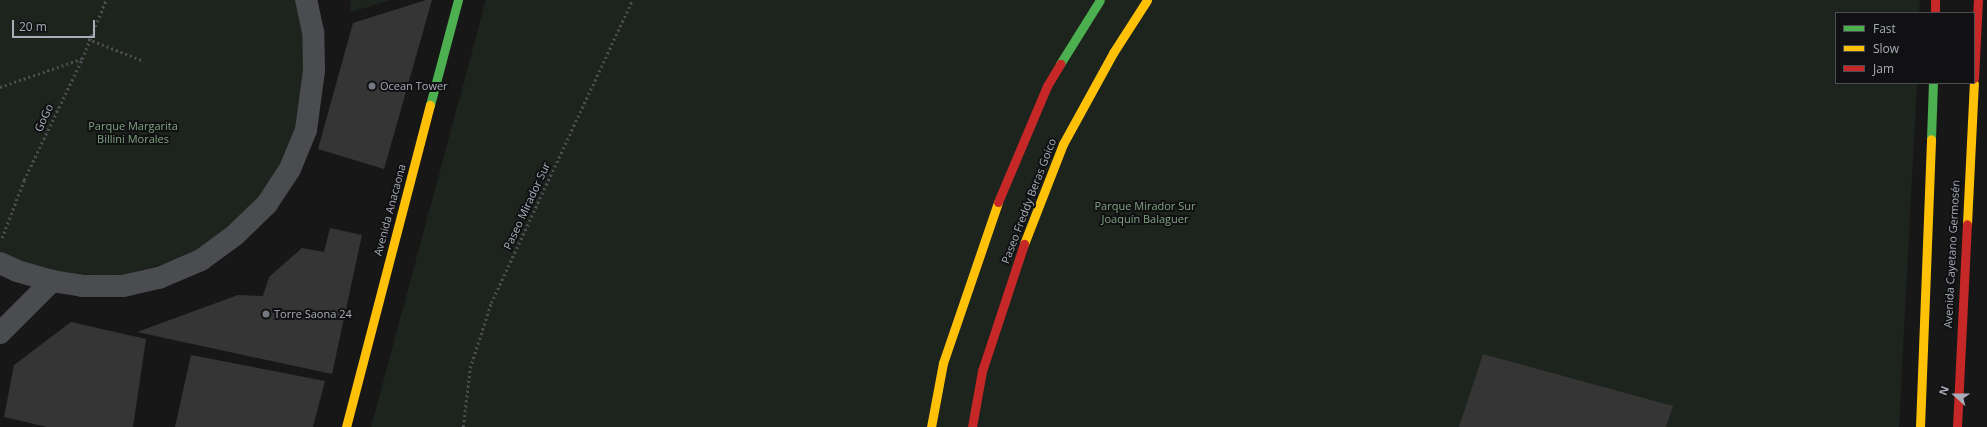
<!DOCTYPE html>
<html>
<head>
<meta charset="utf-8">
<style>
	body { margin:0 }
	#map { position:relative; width:1987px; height:427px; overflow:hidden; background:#171717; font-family:"Open Sans",sans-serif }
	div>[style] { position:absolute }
	.green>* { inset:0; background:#1d241e }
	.building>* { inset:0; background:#353536 }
	.path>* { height:2.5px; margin-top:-1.25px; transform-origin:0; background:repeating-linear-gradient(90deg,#4d4e52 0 2px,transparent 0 5px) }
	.street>* { height:22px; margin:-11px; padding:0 11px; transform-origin:11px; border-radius:11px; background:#4b4c50 }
	.fast>* { height:9px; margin:-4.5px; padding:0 4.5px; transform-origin:4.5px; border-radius:4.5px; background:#4caf50 }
	.slow>* { height:9px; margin:-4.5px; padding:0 4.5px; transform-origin:4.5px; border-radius:4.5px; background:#ffc107 }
	.jam>* { height:9px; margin:-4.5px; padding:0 4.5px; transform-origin:4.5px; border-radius:4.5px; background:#c62828 }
	.dots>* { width:11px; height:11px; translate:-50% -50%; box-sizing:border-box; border:2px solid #111113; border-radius:50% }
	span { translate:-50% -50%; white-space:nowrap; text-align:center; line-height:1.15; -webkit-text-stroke:4px #111113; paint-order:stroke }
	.poi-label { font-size:11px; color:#a8adb8 }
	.left { translate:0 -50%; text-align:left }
	.street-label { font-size:11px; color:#a8adb8 }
	.park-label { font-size:11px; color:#7fa381 }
	.legend { position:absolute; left:1835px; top:12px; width:140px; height:72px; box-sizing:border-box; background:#111113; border:1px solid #4d4f55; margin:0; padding:5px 7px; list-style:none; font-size:12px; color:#a8adb8 }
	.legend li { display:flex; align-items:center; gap:8px; height:20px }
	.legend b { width:20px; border:1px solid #4d4f55 }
	.north { position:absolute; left:1935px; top:375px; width:40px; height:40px; -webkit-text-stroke:3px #111113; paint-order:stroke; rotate:291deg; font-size:11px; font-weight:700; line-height:16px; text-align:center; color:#a8adb8 }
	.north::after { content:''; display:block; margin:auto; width:14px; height:18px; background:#a8adb8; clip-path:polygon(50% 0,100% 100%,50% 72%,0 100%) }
	.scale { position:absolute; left:12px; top:20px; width:83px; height:18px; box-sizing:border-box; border:2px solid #a8adb8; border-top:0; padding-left:5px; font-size:12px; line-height:14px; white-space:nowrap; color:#a8adb8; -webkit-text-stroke:3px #111113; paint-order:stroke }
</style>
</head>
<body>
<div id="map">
	<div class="green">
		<div style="clip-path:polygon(0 0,298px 0,303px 11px,307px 74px,298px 131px,269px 186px,249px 209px,203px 248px,175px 261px,113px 278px,49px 270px,17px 263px,0 251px)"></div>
		<div style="clip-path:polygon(350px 0,391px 0,351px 12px)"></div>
		<div style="clip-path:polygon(486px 0,1920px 0,1919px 13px,1836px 13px,1836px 83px,1917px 83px,1899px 427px,371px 427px)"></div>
	</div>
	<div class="building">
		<div style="clip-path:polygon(426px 0,432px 0,384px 169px,318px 149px,353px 23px)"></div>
		<div style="clip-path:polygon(330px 228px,362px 235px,332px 374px,137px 332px,238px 295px,263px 296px,269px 277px,302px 248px,324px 252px)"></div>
		<div style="clip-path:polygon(71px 322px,146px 339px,133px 427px,47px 427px,4px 417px,14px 365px)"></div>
		<div style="clip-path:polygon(1483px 354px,1673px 406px,1666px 427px,1459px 427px)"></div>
		<div style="clip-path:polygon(191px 355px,325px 381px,313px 427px,175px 427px)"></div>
	</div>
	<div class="path">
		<div style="left:88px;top:39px;width:60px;rotate:21.4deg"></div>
		<div style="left:0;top:87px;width:86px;rotate:-19.1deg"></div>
		<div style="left:2px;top:238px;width:62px;rotate:-69.2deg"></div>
		<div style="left:24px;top:180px;width:134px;rotate:-64.4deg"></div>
		<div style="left:82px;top:59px;width:64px;rotate:-67.9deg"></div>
		<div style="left:463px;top:427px;width:59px;rotate:-83.2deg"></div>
		<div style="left:470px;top:368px;width:68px;rotate:-72.1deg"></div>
		<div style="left:491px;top:303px;width:334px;rotate:-65deg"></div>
	</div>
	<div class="street">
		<div style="left:0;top:263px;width:19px;rotate:25deg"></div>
		<div style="left:17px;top:271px;width:36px;rotate:16deg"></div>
		<div style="left:52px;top:281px;width:30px;rotate:9deg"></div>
		<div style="left:82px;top:286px;width:41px"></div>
		<div style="left:123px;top:286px;width:37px;rotate:-13deg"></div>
		<div style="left:159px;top:278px;width:46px;rotate:-23.2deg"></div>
		<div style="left:201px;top:260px;width:42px;rotate:-36.3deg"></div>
		<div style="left:235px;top:235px;width:45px;rotate:-44.1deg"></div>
		<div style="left:267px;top:204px;width:42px;rotate:-56.7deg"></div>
		<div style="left:290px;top:169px;width:42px;rotate:-67.7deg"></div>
		<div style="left:306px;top:130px;width:60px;rotate:-82.3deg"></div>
		<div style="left:314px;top:71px;width:39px;rotate:-91deg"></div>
		<div style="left:313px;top:32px;width:33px;rotate:-102deg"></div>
		<div style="left:0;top:333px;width:74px;rotate:-45deg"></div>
	</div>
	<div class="fast">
		<div style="left:1060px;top:64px;width:75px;rotate:-58deg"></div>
		<div style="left:430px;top:105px;width:109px;rotate:-75.1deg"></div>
		<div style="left:1931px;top:139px;width:56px;rotate:-88deg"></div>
	</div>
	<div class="slow">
		<div style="left:1967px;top:224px;width:141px;rotate:-87.2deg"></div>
		<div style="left:1024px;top:244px;width:107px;rotate:-68.7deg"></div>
		<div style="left:1063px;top:144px;width:104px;rotate:-61.2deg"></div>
		<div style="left:1113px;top:53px;width:63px;rotate:-57.3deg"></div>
		<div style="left:346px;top:427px;width:333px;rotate:-75.4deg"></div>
		<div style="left:931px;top:427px;width:65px;rotate:-79.4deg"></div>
		<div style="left:943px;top:363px;width:170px;rotate:-71.1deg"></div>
		<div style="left:1920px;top:427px;width:288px;rotate:-87.8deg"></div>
	</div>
	<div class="jam">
		<div style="left:1935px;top:0;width:13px;rotate:90deg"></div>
		<div style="left:1974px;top:78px;width:78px;rotate:-87.1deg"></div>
		<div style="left:998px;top:202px;width:126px;rotate:-67.1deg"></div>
		<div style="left:1047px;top:86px;width:26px;rotate:-59deg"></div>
		<div style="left:972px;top:427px;width:57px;rotate:-79.9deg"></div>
		<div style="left:982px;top:371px;width:134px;rotate:-71.7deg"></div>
		<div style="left:1957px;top:427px;width:203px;rotate:-87.2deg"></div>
	</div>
	<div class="dots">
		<div style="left:372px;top:86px;background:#757880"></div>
		<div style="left:266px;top:314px;background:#757880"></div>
	</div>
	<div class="poi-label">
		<span class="left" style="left:380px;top:86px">Ocean Tower</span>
		<span class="left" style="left:274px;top:314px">Torre Saona 24</span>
	</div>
	<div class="street-label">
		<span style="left:44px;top:118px;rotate:-65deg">GoGo</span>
		<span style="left:1029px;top:201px;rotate:-69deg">Paseo Freddy Beras Goico</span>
		<span style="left:527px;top:206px;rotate:-65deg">Paseo Mirador Sur</span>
		<span style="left:390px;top:210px;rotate:-75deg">Avenida Anacaona</span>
		<span style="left:1952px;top:254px;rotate:-87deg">Avenida Cayetano Germosén</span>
	</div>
	<div class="park-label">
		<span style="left:133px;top:133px">Parque Margarita<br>Billini Morales</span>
		<span style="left:1145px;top:213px">Parque Mirador Sur<br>Joaquín Balaguer</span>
	</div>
	<ul class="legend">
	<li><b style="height:5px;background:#4caf50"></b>Fast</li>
	<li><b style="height:5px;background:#ffc107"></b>Slow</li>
	<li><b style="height:5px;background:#c62828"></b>Jam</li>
	</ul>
	<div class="north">N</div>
	<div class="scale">20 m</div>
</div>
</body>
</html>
